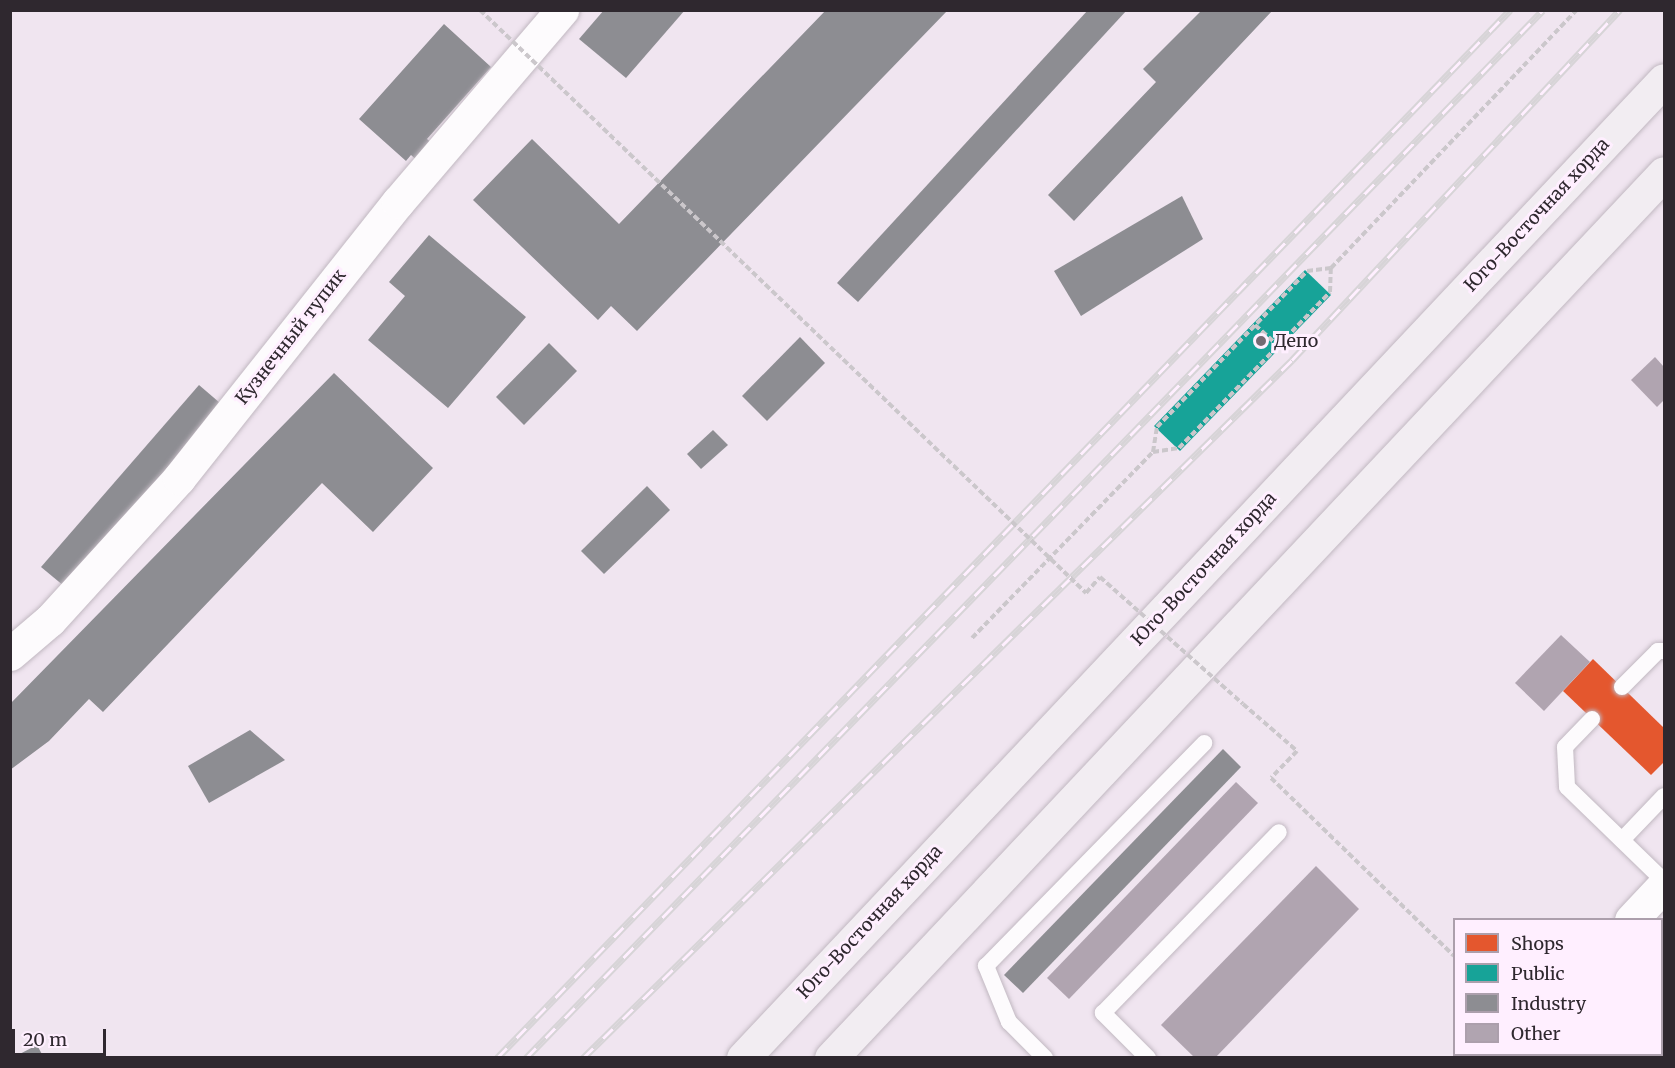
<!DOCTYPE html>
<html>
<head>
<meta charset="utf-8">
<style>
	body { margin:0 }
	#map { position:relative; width:1675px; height:1068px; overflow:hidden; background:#f0e5f0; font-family:Merriweather,serif }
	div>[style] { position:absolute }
	.shops>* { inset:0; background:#e4572e }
	.public>* { inset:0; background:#17a398 }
	.industry>* { inset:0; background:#8d8d92 }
	.building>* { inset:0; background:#b0a4b0 }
	.path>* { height:4px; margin-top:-2px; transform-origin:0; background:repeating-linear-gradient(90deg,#cbc7cb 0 6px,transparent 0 9px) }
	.roads { filter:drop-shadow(0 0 2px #c1b8c1) drop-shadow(0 0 2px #c1b8c1) }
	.lane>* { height:16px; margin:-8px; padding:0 8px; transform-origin:8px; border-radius:8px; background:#fdfbfd }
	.street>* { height:33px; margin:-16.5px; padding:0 16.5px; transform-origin:16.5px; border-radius:16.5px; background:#fdfbfd }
	.secondary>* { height:33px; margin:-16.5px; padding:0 16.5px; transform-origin:16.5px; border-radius:16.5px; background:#fdfbfd }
	.primary>* { height:33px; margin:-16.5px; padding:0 16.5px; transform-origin:16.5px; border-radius:16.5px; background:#f2edf2 }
	.rail>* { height:7px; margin-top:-3.5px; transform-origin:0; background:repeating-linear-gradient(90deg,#ffefff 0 14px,#d7d4d7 0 28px); box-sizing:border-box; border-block:2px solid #d7d4d7 }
	.path-bridge>* { height:4px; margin-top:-2px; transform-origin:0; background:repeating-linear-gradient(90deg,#cbc7cb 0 6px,transparent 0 9px) }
	.dots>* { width:16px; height:16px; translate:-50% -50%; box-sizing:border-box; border:3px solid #ffefff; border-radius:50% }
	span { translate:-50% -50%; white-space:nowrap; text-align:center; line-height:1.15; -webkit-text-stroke:6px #ffefff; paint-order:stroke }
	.street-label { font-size:18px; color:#2f282f }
	.poi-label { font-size:18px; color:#2f282f }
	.left { translate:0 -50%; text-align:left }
	.frame { position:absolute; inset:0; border:12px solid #2f282f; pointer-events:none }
	.legend { position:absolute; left:1453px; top:918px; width:210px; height:138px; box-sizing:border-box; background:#ffefff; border:2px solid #ac9fac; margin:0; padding:8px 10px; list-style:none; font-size:18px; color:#2f282f }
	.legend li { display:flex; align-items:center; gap:12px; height:30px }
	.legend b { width:30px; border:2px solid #ac9fac }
	.scale { position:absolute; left:12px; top:1029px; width:94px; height:27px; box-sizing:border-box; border:3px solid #2f282f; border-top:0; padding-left:8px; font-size:18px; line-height:21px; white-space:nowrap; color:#2f282f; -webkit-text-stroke:4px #ffefff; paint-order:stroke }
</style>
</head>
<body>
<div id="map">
	<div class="shops">
		<div style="clip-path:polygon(1593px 659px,1664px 728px,1664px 762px,1651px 775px,1563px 691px)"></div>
	</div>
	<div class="public">
		<div style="clip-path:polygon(1305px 270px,1331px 295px,1180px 451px,1154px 426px)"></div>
	</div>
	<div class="industry">
		<div style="clip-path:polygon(604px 10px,685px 10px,626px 78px,579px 39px)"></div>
		<div style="clip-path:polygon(826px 10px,948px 10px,637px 331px,611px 306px,598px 320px,473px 200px,532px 139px,619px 224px)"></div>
		<div style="clip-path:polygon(1088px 10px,1127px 10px,858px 302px,837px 283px)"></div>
		<div style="clip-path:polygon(1202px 10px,1273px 10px,1074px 221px,1048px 195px,1156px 82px,1143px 69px)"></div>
		<div style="clip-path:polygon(444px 24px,491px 67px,427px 139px,438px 148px,422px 165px,411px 155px,406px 161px,359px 119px)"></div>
		<div style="clip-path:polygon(1182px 196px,1203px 239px,1081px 316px,1054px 271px)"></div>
		<div style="clip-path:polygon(429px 235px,526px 317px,448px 408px,368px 340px,405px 296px,389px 282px)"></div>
		<div style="clip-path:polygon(800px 337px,825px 363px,767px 421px,742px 396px)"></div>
		<div style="clip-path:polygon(549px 343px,577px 371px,524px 425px,496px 397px)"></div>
		<div style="clip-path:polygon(334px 373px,433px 468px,373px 532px,322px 483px,103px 712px,89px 699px,49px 741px,10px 770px,10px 704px)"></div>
		<div style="clip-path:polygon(199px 385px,227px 409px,70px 591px,41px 567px)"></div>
		<div style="clip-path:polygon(713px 430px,728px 445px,701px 469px,687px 454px)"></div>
		<div style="clip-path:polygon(647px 486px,670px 510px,604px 574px,581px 551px)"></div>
		<div style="clip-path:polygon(250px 730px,285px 760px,209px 803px,188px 766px)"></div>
		<div style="clip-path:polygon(1223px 749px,1241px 767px,1023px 993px,1004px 975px)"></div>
		<div style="clip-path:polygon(37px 1045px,44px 1058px,12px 1058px)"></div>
	</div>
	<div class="building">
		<div style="clip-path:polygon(1655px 357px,1664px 367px,1664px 400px,1657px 407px,1631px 380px)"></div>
		<div style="clip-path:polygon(1561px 635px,1590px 662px,1544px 711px,1515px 683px)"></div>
		<div style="clip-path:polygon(1236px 782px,1258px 803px,1069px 999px,1047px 978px)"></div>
		<div style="clip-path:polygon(1316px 866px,1359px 909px,1215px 1058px,1195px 1058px,1161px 1025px)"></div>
	</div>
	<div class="path">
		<div style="left:1255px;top:325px;width:31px;rotate:42deg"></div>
		<div style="left:1153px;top:452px;width:26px;rotate:-9deg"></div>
		<div style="left:1179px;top:448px;width:217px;rotate:-45.9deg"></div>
		<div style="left:1330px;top:292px;width:24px;rotate:-88deg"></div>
		<div style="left:972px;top:638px;width:260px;rotate:-45.8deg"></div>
		<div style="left:1153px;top:452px;width:25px;rotate:-81deg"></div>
		<div style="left:1157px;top:427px;width:216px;rotate:-46.1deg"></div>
		<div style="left:1307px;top:271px;width:24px;rotate:-7deg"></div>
		<div style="left:1331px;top:268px;width:356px;rotate:-46.4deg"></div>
		<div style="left:1243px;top:704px;width:72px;rotate:41deg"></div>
		<div style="left:1297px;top:751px;width:37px;rotate:134deg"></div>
		<div style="left:1271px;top:778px;width:255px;rotate:44.2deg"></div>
		<div style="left:1556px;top:1054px;width:5px;rotate:53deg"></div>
	</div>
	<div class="roads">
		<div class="lane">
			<div style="left:1622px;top:687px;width:51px;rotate:-45deg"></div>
			<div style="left:1658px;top:651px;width:6px"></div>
			<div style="left:1592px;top:719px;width:39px;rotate:134deg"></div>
			<div style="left:1565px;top:747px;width:40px;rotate:87.1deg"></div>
			<div style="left:1567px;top:787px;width:135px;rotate:44.1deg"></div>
			<div style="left:1622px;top:840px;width:61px;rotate:-46.3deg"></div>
			<div style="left:1045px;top:1058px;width:51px;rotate:-135deg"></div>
			<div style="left:1009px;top:1022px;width:61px;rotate:-112.3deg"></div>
			<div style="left:986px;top:966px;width:312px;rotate:-45.6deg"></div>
			<div style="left:1148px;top:1058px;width:64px;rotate:-135deg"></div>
			<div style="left:1103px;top:1013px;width:252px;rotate:-45.8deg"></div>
		</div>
		<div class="street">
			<div style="left:10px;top:654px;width:52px;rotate:-40.4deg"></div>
			<div style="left:50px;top:620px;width:192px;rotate:-47.7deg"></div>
			<div style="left:179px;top:478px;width:352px;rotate:-51.6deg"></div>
			<div style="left:398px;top:202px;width:253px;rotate:-49.5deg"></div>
		</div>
		<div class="secondary">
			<div style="left:1631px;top:920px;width:48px;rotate:-46.7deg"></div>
			<div style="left:1497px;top:1058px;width:5px;rotate:-53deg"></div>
		</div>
		<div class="primary">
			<div style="left:743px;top:1058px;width:1343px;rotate:-46.72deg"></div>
			<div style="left:831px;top:1058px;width:1215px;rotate:-46.73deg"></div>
		</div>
	</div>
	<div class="rail">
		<div style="left:497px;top:1058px;width:1458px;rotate:-45.97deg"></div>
		<div style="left:526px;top:1058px;width:1460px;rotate:-45.86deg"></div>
		<div style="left:583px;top:1058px;width:995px;rotate:-44.55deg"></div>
		<div style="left:1292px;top:360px;width:480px;rotate:-46.9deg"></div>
	</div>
	<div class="path-bridge">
		<div style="left:480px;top:10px;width:841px;rotate:43.89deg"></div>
		<div style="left:1086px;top:593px;width:21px;rotate:-49deg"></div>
		<div style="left:1100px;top:577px;width:191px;rotate:41.6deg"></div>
	</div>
	<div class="dots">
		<div style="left:1261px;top:341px;background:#736a73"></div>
	</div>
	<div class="street-label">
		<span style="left:1537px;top:215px;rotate:-47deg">Юго-Восточная хорда</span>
		<span style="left:291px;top:337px;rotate:-52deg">Кузнечный тупик</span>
		<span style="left:1204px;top:569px;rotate:-47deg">Юго-Восточная хорда</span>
		<span style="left:870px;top:922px;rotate:-47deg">Юго-Восточная хорда</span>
	</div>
	<div class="poi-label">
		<span class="left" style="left:1274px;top:341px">Депо</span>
	</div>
	<div class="frame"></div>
	<ul class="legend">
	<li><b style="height:16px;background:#e4572e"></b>Shops</li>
	<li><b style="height:16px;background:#17a398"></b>Public</li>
	<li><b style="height:16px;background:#8d8d92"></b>Industry</li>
	<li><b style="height:16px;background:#b0a4b0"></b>Other</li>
	</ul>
	<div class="scale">20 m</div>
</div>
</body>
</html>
